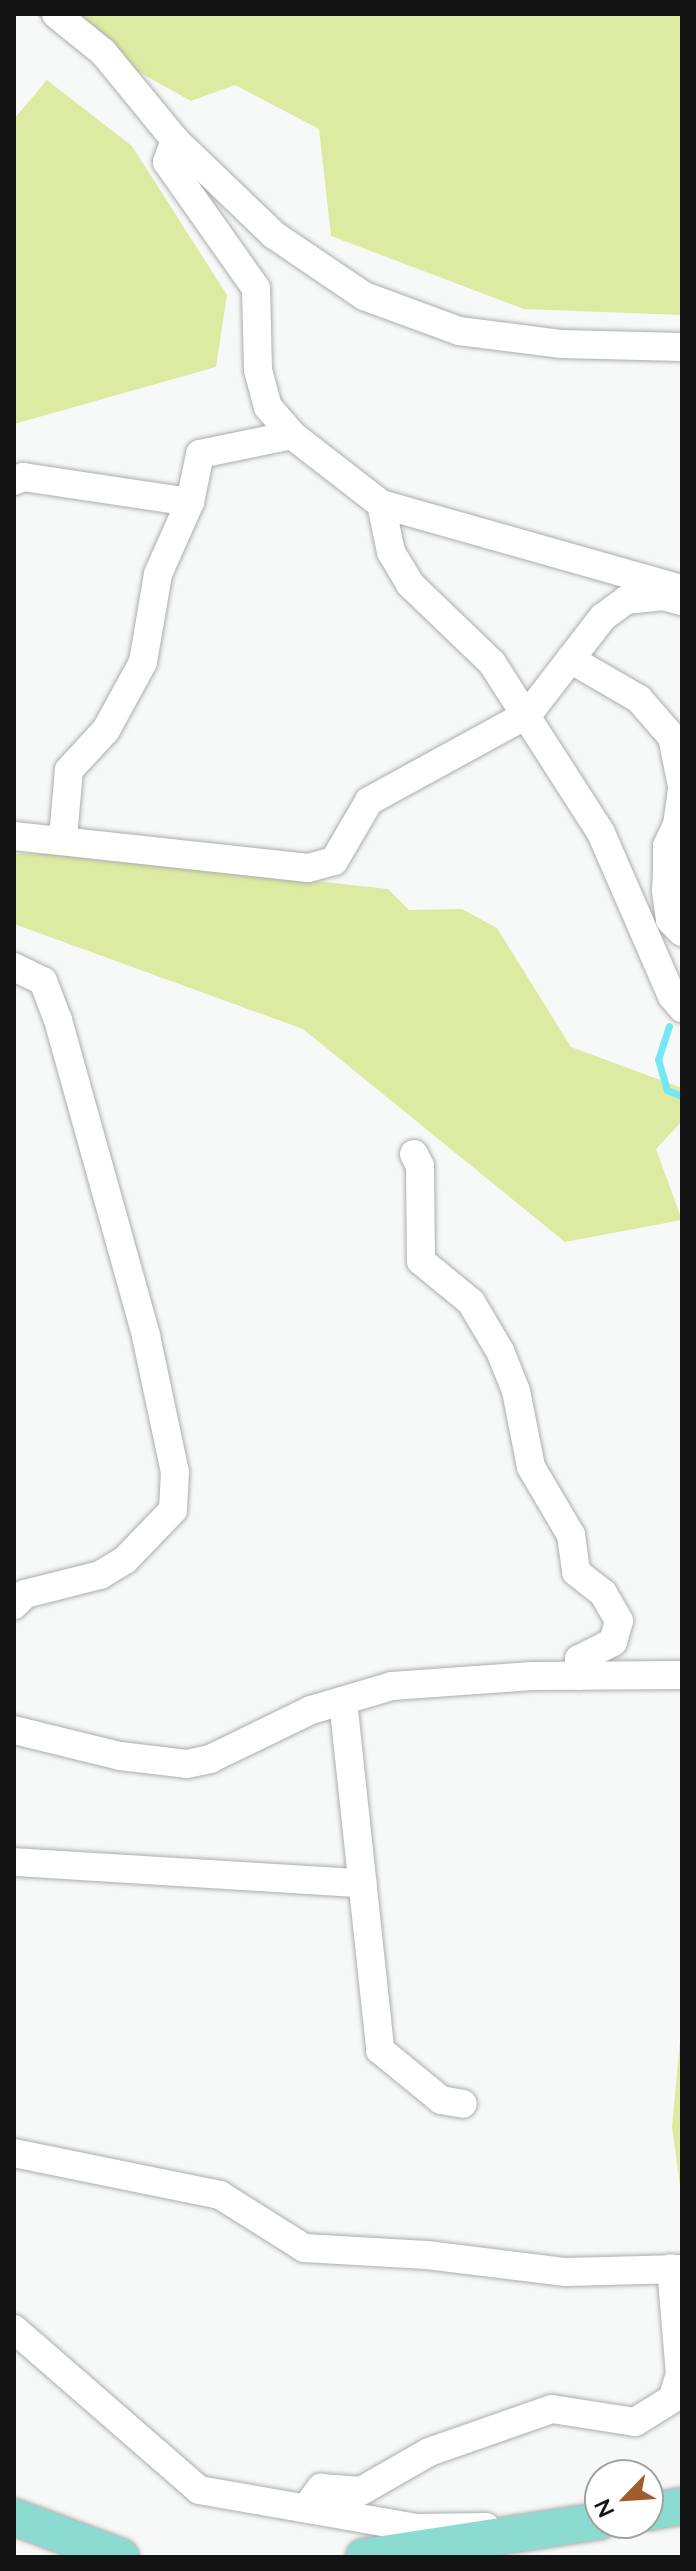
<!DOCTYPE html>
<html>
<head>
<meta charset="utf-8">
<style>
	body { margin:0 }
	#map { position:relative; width:696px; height:2571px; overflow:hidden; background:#f6f9f7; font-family:Lato,sans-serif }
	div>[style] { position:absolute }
	.green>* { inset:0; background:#ddeba2 }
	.stream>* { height:7px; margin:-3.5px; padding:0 3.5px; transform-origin:3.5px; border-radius:3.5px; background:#74e7f2 }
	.roads { filter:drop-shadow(0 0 2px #abaeac) drop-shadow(0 0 2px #abaeac) }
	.minor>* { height:28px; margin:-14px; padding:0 14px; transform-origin:14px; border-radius:14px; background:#fff }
	.major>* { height:36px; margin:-18px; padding:0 18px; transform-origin:18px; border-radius:18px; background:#8cdbd0 }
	span { translate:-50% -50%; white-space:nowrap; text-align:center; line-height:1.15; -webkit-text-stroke:6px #fff; paint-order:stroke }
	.frame { position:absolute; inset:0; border:16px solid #131413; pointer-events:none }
	.north { position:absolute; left:584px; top:2459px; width:80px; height:80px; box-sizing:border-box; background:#fff; border:2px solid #a1a1a1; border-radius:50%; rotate:245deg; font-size:22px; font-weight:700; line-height:32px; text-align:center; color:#131413 }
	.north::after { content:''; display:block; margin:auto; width:28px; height:36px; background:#a15c2e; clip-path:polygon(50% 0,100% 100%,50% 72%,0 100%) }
</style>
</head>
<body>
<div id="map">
	<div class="green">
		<div style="clip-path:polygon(34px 14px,682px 14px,682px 315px,524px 309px,331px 236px,319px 129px,235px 85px,191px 101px)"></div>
		<div style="clip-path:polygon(47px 80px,132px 146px,227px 295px,216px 367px,14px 424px,14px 119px)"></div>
		<div style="clip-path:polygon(63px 853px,388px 889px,409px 910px,462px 909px,497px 928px,571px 1047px,682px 1088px,682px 1121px,656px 1149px,682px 1220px,565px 1242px,303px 1029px,14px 924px,14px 854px)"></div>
		<div style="clip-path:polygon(682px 2019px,682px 2201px,672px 2127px)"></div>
	</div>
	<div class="stream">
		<div style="left:669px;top:1026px;width:35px;rotate:108deg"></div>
		<div style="left:658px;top:1059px;width:32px;rotate:74deg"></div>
		<div style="left:667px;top:1090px;width:16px;rotate:22deg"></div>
	</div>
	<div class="roads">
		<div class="minor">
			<div style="left:56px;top:14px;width:60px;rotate:39deg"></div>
			<div style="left:103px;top:52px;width:114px;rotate:50.7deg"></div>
			<div style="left:175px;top:140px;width:137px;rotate:43.8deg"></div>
			<div style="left:274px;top:235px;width:109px;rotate:34.1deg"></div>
			<div style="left:364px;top:296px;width:101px;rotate:20.2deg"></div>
			<div style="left:459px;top:331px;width:104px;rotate:7.2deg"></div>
			<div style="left:562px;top:344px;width:120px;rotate:1.4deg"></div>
			<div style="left:175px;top:140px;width:23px;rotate:110deg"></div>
			<div style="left:167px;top:162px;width:154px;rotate:54.8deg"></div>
			<div style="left:256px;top:288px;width:82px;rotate:88.6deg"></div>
			<div style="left:258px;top:370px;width:38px;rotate:75deg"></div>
			<div style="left:268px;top:407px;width:37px;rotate:49deg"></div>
			<div style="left:292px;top:435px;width:113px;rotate:37.8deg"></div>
			<div style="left:381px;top:504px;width:312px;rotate:15.8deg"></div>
			<div style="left:14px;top:481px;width:10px;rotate:-24deg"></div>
			<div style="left:23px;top:477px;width:169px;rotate:8.5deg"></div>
			<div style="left:190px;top:502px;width:49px;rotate:-78.2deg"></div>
			<div style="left:200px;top:454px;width:94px;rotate:-11.7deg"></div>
			<div style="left:381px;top:504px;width:49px;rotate:78.2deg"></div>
			<div style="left:391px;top:552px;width:37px;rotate:59deg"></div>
			<div style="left:410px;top:584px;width:114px;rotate:43.9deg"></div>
			<div style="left:492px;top:663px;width:202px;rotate:57.3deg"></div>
			<div style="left:601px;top:833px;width:178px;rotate:66.5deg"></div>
			<div style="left:672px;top:996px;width:16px;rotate:50deg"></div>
			<div style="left:570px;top:659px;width:80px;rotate:30.1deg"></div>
			<div style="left:639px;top:699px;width:50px;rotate:49deg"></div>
			<div style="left:672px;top:737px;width:50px;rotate:78.5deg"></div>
			<div style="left:14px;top:836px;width:296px;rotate:6.2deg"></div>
			<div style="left:308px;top:868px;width:27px;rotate:-15deg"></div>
			<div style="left:334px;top:861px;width:69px;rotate:-59.7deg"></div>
			<div style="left:369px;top:801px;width:181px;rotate:-28.7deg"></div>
			<div style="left:528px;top:714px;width:123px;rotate:-52.3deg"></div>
			<div style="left:603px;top:617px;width:29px;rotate:-36deg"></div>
			<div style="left:626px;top:600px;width:38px;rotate:-6deg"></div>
			<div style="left:664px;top:596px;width:19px;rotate:16deg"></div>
			<div style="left:63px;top:838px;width:68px;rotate:-85deg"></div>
			<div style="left:69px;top:770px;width:54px;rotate:-47.2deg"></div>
			<div style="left:106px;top:730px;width:77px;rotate:-61.4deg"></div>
			<div style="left:143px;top:662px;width:89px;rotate:-80.3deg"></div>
			<div style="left:158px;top:574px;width:79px;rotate:-66deg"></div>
			<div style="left:682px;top:868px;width:16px;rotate:162deg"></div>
			<div style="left:667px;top:873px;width:18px;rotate:93deg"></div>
			<div style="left:666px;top:891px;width:29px;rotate:82deg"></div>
			<div style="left:670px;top:920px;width:17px;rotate:45deg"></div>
			<div style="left:667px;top:873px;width:27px;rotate:-90deg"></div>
			<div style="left:667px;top:846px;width:23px;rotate:-65deg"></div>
			<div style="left:677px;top:825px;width:37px;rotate:-82deg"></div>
			<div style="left:14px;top:967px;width:32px;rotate:26deg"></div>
			<div style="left:43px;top:981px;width:42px;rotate:69deg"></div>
			<div style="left:58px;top:1020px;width:328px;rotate:74.4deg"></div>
			<div style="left:146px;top:1336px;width:139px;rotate:78deg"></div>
			<div style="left:175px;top:1472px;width:38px;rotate:93deg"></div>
			<div style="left:173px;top:1510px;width:69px;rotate:133.8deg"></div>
			<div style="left:125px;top:1560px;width:29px;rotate:149deg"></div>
			<div style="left:100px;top:1575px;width:77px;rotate:165.8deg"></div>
			<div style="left:25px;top:1594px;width:16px;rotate:135deg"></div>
			<div style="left:414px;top:1154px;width:13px;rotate:63deg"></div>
			<div style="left:420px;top:1166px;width:95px;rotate:89.4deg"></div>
			<div style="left:421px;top:1261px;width:65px;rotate:39.4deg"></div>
			<div style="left:471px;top:1302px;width:57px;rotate:59.4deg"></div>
			<div style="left:500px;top:1351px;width:43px;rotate:68.2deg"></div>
			<div style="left:516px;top:1391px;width:77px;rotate:78.8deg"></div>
			<div style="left:531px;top:1467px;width:79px;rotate:59.5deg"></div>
			<div style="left:571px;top:1535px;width:37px;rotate:82deg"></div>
			<div style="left:576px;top:1572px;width:34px;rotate:38deg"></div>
			<div style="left:603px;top:1593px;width:32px;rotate:60deg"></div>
			<div style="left:619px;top:1621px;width:22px;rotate:106deg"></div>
			<div style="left:613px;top:1642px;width:38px;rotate:153deg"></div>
			<div style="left:579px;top:1659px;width:17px;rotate:90deg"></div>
			<div style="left:343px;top:1701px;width:351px;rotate:83.9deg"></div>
			<div style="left:380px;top:2050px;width:79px;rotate:39.3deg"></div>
			<div style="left:441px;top:2100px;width:22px;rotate:10deg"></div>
			<div style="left:14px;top:1730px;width:109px;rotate:13.8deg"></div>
			<div style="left:120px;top:1756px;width:67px;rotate:6.8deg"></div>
			<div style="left:187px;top:1764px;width:24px;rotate:-12deg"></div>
			<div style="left:210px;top:1759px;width:112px;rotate:-25.9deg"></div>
			<div style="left:311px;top:1710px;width:84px;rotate:-16.5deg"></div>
			<div style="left:392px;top:1686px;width:141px;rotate:-4.1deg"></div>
			<div style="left:533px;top:1676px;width:149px;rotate:-0.4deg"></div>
			<div style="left:14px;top:1862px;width:349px;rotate:3.5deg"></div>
			<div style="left:14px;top:2153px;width:210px;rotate:11.5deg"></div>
			<div style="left:220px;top:2195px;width:99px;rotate:32.2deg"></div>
			<div style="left:304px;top:2248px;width:123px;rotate:3.3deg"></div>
			<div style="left:427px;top:2255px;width:140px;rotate:7deg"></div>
			<div style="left:566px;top:2272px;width:116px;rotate:-1.5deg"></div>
			<div style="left:14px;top:2329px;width:245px;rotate:41deg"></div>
			<div style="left:199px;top:2490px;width:221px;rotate:9.9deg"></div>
			<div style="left:417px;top:2528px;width:69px;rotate:-0.8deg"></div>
			<div style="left:307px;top:2507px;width:24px;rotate:-54deg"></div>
			<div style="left:321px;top:2488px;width:40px;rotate:4.3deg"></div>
			<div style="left:361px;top:2491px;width:78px;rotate:-29.8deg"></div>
			<div style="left:429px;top:2452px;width:130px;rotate:-19.3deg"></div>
			<div style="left:552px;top:2409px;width:84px;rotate:8.9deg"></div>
			<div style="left:635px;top:2422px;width:44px;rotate:-31.9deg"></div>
			<div style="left:672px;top:2399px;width:25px;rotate:-72deg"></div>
			<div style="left:680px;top:2375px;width:107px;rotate:-94.8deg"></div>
		</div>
		<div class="major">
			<div style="left:648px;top:2512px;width:35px;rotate:-10deg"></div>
			<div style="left:14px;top:2517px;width:114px;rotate:20.5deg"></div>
			<div style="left:364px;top:2557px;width:239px;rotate:-8.7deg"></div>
		</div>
	</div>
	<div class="frame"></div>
	<div class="north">N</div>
</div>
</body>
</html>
